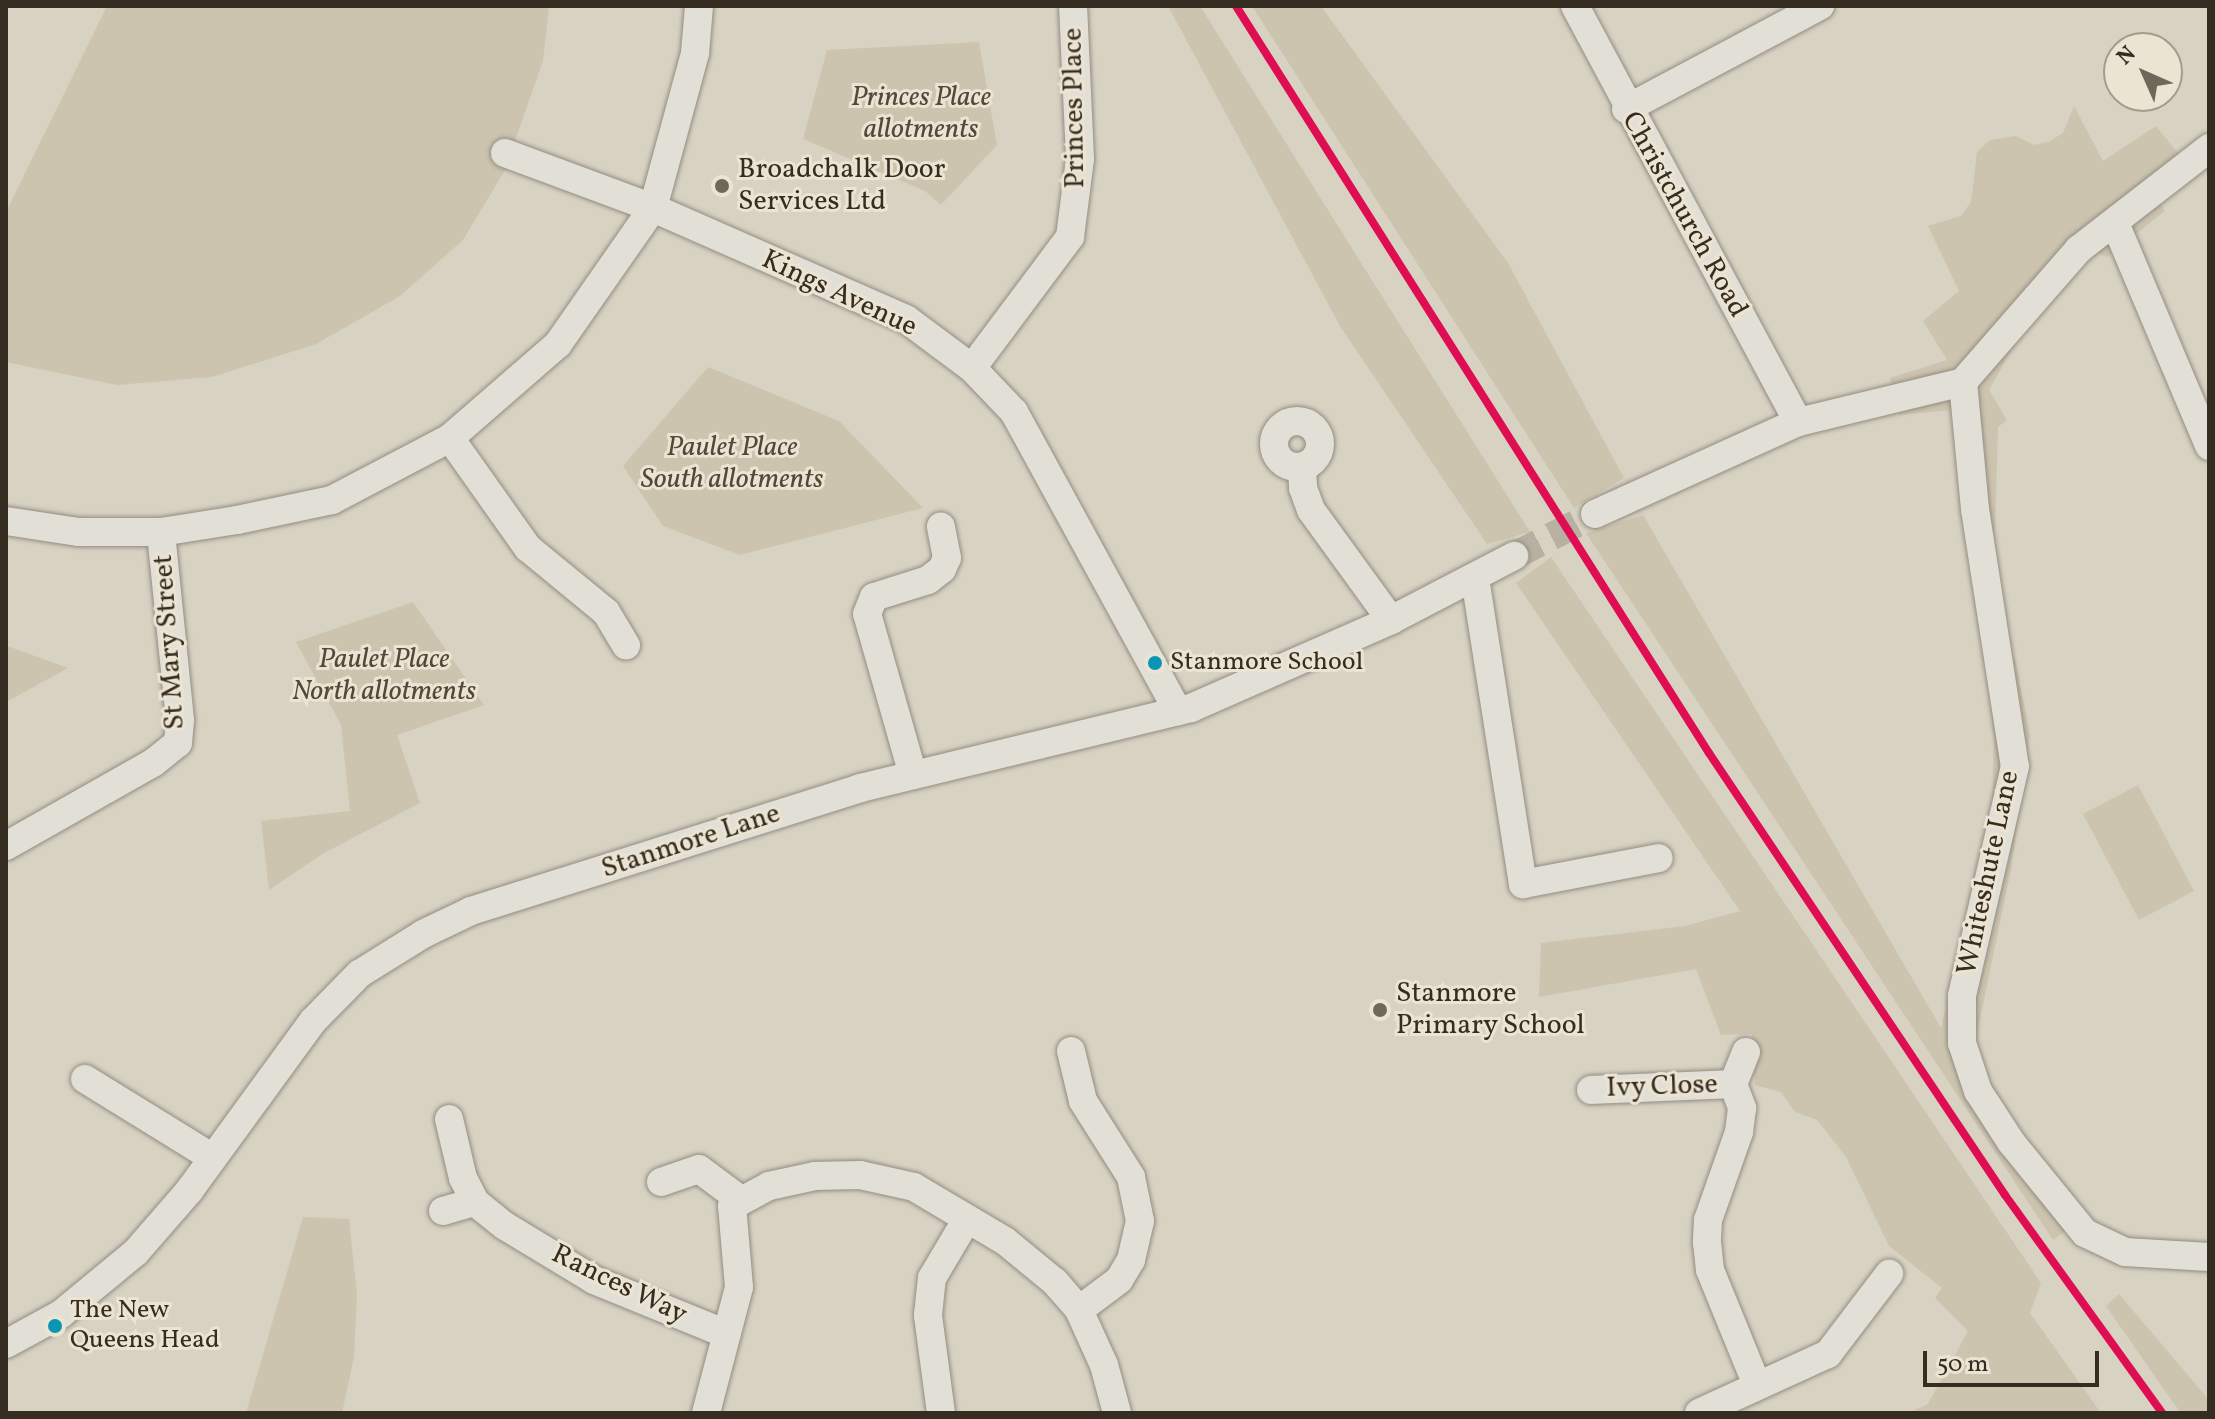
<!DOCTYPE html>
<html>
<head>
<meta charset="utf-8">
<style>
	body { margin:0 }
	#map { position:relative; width:2215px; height:1419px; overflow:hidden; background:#d8d2c2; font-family:Vollkorn,serif }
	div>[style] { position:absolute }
	.green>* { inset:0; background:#cdc4af }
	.minor-tunnel>* { height:28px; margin-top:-14px; transform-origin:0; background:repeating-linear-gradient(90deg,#b8b1a2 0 28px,transparent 0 42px) }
	.roads { filter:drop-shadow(0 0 2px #928d83) drop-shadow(0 0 2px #928d83) }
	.minor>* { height:28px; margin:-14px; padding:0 14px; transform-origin:14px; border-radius:14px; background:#e2dfd6 }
	.minor>.ring { margin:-14px; padding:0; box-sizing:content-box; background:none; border:28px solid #e2dfd6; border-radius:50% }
	.rail-1>* { height:8px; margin:-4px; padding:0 4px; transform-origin:4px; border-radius:4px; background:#df0d52 }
	.dots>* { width:22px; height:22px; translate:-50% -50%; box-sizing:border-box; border:4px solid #ece4d2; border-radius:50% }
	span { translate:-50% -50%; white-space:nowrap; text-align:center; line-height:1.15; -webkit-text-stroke:6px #ece4d2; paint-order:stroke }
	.bus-label { font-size:26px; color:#362d22 }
	.left { translate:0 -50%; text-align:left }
	.park-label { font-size:28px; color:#52493b; font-style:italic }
	.street-label { font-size:28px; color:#362d22 }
	.poi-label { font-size:28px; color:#362d22 }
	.frame { position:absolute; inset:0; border:8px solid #362d22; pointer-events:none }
	.north { position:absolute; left:2103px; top:32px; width:80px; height:80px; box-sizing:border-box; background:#ece4d2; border:2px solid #a39b8c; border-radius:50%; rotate:315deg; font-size:22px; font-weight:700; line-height:32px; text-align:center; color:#362d22 }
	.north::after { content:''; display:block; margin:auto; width:28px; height:36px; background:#6f675a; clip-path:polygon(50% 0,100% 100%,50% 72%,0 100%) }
	.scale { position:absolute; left:1923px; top:1351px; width:176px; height:36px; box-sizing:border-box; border:4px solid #362d22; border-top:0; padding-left:10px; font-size:24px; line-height:28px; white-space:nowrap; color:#362d22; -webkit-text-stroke:6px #ece4d2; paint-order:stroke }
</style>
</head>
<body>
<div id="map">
	<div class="green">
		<div style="clip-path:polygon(107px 6px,549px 6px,543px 61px,504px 172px,463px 240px,400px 296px,316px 344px,212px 377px,117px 385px,6px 362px,6px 212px)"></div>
		<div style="clip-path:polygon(1168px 6px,1200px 6px,1530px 532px,1487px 544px,1340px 326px)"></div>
		<div style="clip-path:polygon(1252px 6px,1321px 6px,1508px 263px,1624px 478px,1574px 508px)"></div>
		<div style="clip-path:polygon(979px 42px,997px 145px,941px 205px,925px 191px,803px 139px,827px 50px)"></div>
		<div style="clip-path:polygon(2074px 106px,2103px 161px,2156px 126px,2186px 163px,2150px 186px,2165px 211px,2107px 257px,2093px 251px,2030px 317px,1989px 390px,2007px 420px,1998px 427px,1995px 534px,1974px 544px,1951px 410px,1899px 415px,1890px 378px,1947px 360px,1923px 321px,1959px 291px,1928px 226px,1961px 216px,1971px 202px,1977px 152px,1990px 140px,2016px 136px,2034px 145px,2050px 141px,2063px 133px)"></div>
		<div style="clip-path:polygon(708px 367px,839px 421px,923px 508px,740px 555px,663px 526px,623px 466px)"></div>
		<div style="clip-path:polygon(1643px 515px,1941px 1028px,1992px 807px,1994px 740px,1988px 670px,2015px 658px,2030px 735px,2011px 869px,1976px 1039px,1989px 1086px,2063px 1191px,2064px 1232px,2053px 1240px,1586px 533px)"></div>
		<div style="clip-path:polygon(1551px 557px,2041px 1283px,2030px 1313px,2101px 1413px,1909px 1413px,1928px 1404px,1968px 1331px,1935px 1298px,1942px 1288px,1889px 1246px,1846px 1157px,1817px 1120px,1795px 1112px,1781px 1092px,1755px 1085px,1752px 1034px,1721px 1035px,1696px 969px,1539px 997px,1541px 943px,1685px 926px,1740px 911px,1516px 583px)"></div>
		<div style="clip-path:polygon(413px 602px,484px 705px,397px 735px,420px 803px,324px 853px,269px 890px,261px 821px,350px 811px,341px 725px,296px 642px)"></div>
		<div style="clip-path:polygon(6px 646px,7px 646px,68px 668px,6px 702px)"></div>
		<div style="clip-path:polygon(2138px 785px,2194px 891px,2139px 920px,2083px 814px)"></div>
		<div style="clip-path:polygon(303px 1217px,349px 1219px,357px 1294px,354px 1357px,342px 1413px,246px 1413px)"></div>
		<div style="clip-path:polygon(2119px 1294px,2209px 1400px,2209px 1413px,2181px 1413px,2170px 1398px,2106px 1306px)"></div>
	</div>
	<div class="minor-tunnel">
		<div style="left:1514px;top:556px;width:91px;rotate:-27.4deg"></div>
	</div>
	<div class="roads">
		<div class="minor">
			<div style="left:1575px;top:6px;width:472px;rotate:61.8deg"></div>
			<div style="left:1626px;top:109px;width:220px;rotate:-28deg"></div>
			<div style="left:505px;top:153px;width:158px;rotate:20.4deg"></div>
			<div style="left:653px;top:208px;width:276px;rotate:23.7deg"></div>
			<div style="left:906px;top:319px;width:82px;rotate:36.6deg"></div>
			<div style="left:972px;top:368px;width:61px;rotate:46.3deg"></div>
			<div style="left:1014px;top:412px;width:341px;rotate:61.3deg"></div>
			<div style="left:2115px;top:223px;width:242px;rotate:67.1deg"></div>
			<div style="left:972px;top:368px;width:164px;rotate:-53.2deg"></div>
			<div style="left:1070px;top:237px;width:79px;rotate:-82.7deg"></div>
			<div style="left:1080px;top:159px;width:153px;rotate:-92.6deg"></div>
			<div style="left:1963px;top:382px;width:128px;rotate:84.6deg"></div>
			<div style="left:1975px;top:509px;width:260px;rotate:81.2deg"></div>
			<div style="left:2015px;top:766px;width:236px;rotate:103deg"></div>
			<div style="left:1962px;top:996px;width:47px;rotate:90deg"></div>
			<div style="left:1962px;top:1043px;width:51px;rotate:71.6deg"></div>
			<div style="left:1978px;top:1091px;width:61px;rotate:57.1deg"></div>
			<div style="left:2011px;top:1142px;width:117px;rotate:50.9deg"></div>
			<div style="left:2085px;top:1233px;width:44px;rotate:25.4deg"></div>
			<div style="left:2125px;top:1252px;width:84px;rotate:3.4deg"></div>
			<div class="ring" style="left:1274px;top:421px;width:18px;height:18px"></div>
			<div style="left:450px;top:438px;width:135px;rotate:54.7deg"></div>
			<div style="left:528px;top:548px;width:101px;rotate:39.4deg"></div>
			<div style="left:606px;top:612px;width:39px;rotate:59deg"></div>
			<div style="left:1302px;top:467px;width:21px;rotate:87deg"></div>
			<div style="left:1303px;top:488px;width:23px;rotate:70deg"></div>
			<div style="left:1311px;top:510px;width:136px;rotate:54deg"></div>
			<div style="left:1595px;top:514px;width:223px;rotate:-24.4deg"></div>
			<div style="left:1798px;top:422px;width:170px;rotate:-13.6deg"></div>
			<div style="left:1963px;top:382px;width:176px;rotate:-48.9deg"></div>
			<div style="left:2079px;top:249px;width:165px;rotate:-37.8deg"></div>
			<div style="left:6px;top:521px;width:74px;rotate:8.6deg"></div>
			<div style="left:79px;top:532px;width:82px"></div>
			<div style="left:161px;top:532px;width:77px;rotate:-9deg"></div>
			<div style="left:237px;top:520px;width:97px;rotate:-11.9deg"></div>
			<div style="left:332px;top:500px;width:133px;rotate:-27.7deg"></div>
			<div style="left:450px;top:438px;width:143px;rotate:-41deg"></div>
			<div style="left:558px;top:344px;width:166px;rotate:-55.1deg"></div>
			<div style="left:653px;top:208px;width:161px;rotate:-74.8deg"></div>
			<div style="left:695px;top:53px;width:47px;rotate:-85.1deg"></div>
			<div style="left:1475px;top:578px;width:310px;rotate:81.1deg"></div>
			<div style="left:1523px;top:884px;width:138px;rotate:-10.8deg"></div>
			<div style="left:913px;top:775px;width:167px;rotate:-105.9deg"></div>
			<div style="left:867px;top:614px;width:18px;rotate:-68deg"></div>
			<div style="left:874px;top:597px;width:57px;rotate:-17.5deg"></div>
			<div style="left:928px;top:580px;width:18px;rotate:-38deg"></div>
			<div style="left:942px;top:569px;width:12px;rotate:-66deg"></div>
			<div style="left:947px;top:558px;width:32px;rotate:-101deg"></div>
			<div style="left:6px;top:846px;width:169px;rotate:-29.5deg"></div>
			<div style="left:153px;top:763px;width:32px;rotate:-39deg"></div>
			<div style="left:178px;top:743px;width:23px;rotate:-85deg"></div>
			<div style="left:180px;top:720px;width:189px;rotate:-95.8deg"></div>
			<div style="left:1071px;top:1051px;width:51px;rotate:76.5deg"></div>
			<div style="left:1083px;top:1101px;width:90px;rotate:57.7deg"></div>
			<div style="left:1131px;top:1177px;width:45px;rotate:78.4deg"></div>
			<div style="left:1140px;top:1221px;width:40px;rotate:103deg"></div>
			<div style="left:1131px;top:1260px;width:23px;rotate:121deg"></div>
			<div style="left:1119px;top:1280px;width:50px;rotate:143.1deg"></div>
			<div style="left:1746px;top:1052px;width:35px;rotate:112deg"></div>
			<div style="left:1733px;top:1084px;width:26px;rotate:69deg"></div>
			<div style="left:1742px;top:1108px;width:24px;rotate:97deg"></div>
			<div style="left:1739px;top:1132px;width:93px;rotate:109.4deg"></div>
			<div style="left:1708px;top:1220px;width:22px;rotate:93deg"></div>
			<div style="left:1707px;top:1242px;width:28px;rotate:84deg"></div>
			<div style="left:1710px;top:1270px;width:124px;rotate:67.8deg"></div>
			<div style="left:85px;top:1079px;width:150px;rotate:31.7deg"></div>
			<div style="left:1591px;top:1090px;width:142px;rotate:-2.4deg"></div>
			<div style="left:449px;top:1119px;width:61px;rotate:76.7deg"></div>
			<div style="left:463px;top:1178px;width:27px;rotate:63deg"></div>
			<div style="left:475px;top:1202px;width:38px;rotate:39deg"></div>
			<div style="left:505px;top:1226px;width:104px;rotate:31.2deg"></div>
			<div style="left:594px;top:1280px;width:143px;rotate:22.2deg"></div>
			<div style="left:661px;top:1182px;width:40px;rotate:-18.9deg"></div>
			<div style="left:699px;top:1169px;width:49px;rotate:36.6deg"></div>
			<div style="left:443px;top:1211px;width:33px;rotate:-16deg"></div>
			<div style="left:6px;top:1344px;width:63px;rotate:-28.6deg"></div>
			<div style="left:61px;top:1314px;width:97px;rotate:-39.6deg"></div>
			<div style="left:136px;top:1252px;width:81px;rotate:-49deg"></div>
			<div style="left:189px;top:1191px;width:210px;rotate:-53.9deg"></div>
			<div style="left:313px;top:1021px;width:66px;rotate:-45.6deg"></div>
			<div style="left:359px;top:974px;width:75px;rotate:-32deg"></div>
			<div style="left:423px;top:934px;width:53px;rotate:-25.6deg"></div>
			<div style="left:471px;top:911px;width:408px;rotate:-17.5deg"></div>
			<div style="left:860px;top:788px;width:341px;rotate:-13.6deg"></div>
			<div style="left:1191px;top:708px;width:219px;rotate:-23.7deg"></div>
			<div style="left:1391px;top:620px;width:139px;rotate:-27.5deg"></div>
			<div style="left:706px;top:1413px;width:130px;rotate:-75.3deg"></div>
			<div style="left:739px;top:1287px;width:81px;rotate:-94.9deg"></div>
			<div style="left:732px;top:1206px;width:42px;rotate:-28.4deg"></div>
			<div style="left:769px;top:1186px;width:47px;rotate:-12.3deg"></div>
			<div style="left:815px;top:1176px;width:45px;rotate:-1.3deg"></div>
			<div style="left:860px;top:1175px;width:55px;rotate:12.5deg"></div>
			<div style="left:914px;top:1187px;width:106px;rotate:30.7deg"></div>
			<div style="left:1005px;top:1241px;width:65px;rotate:39.4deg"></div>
			<div style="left:1055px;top:1282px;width:37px;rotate:49deg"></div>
			<div style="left:1079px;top:1310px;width:60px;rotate:65.6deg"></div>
			<div style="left:1104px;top:1365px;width:50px;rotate:74.8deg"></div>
			<div style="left:941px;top:1413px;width:99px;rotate:-97.6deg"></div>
			<div style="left:928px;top:1315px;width:37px;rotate:-84deg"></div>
			<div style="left:932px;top:1278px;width:69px;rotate:-59.3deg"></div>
			<div style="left:1699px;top:1413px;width:142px;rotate:-24.6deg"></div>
			<div style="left:1828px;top:1354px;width:101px;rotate:-52.7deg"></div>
		</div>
	</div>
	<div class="rail-1">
		<div style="left:1236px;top:6px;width:884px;rotate:57.66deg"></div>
		<div style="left:1709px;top:753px;width:532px;rotate:56.19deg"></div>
		<div style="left:2005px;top:1195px;width:269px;rotate:54.2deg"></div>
	</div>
	<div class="dots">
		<div style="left:722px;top:186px;background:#6f675a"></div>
		<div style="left:1155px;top:663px;background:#0896b4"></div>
		<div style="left:1380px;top:1010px;background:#6f675a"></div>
		<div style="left:55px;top:1326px;background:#0896b4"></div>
	</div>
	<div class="bus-label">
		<span class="left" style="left:1170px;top:663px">Stanmore School</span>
		<span class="left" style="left:70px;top:1326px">The New<br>Queens Head</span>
	</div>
	<div class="park-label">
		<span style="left:921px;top:114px">Princes Place<br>allotments</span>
		<span style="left:732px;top:464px">Paulet Place<br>South allotments</span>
		<span style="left:384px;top:676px">Paulet Place<br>North allotments</span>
	</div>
	<div class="street-label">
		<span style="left:1075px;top:108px;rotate:-91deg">Princes Place</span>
		<span style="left:1684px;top:215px;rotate:61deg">Christchurch Road</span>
		<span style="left:839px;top:294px;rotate:25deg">Kings Avenue</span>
		<span style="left:170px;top:642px;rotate:-94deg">St Mary Street</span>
		<span style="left:691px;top:842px;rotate:-18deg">Stanmore Lane</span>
		<span style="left:1989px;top:873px;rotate:-78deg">Whiteshute Lane</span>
		<span style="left:1662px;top:1087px;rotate:-2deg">Ivy Close</span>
		<span style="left:619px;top:1285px;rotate:26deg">Rances Way</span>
	</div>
	<div class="poi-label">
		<span class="left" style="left:738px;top:186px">Broadchalk Door<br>Services Ltd</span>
		<span class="left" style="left:1396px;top:1010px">Stanmore<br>Primary School</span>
	</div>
	<div class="frame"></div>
	<div class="north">N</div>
	<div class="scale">50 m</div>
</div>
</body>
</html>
